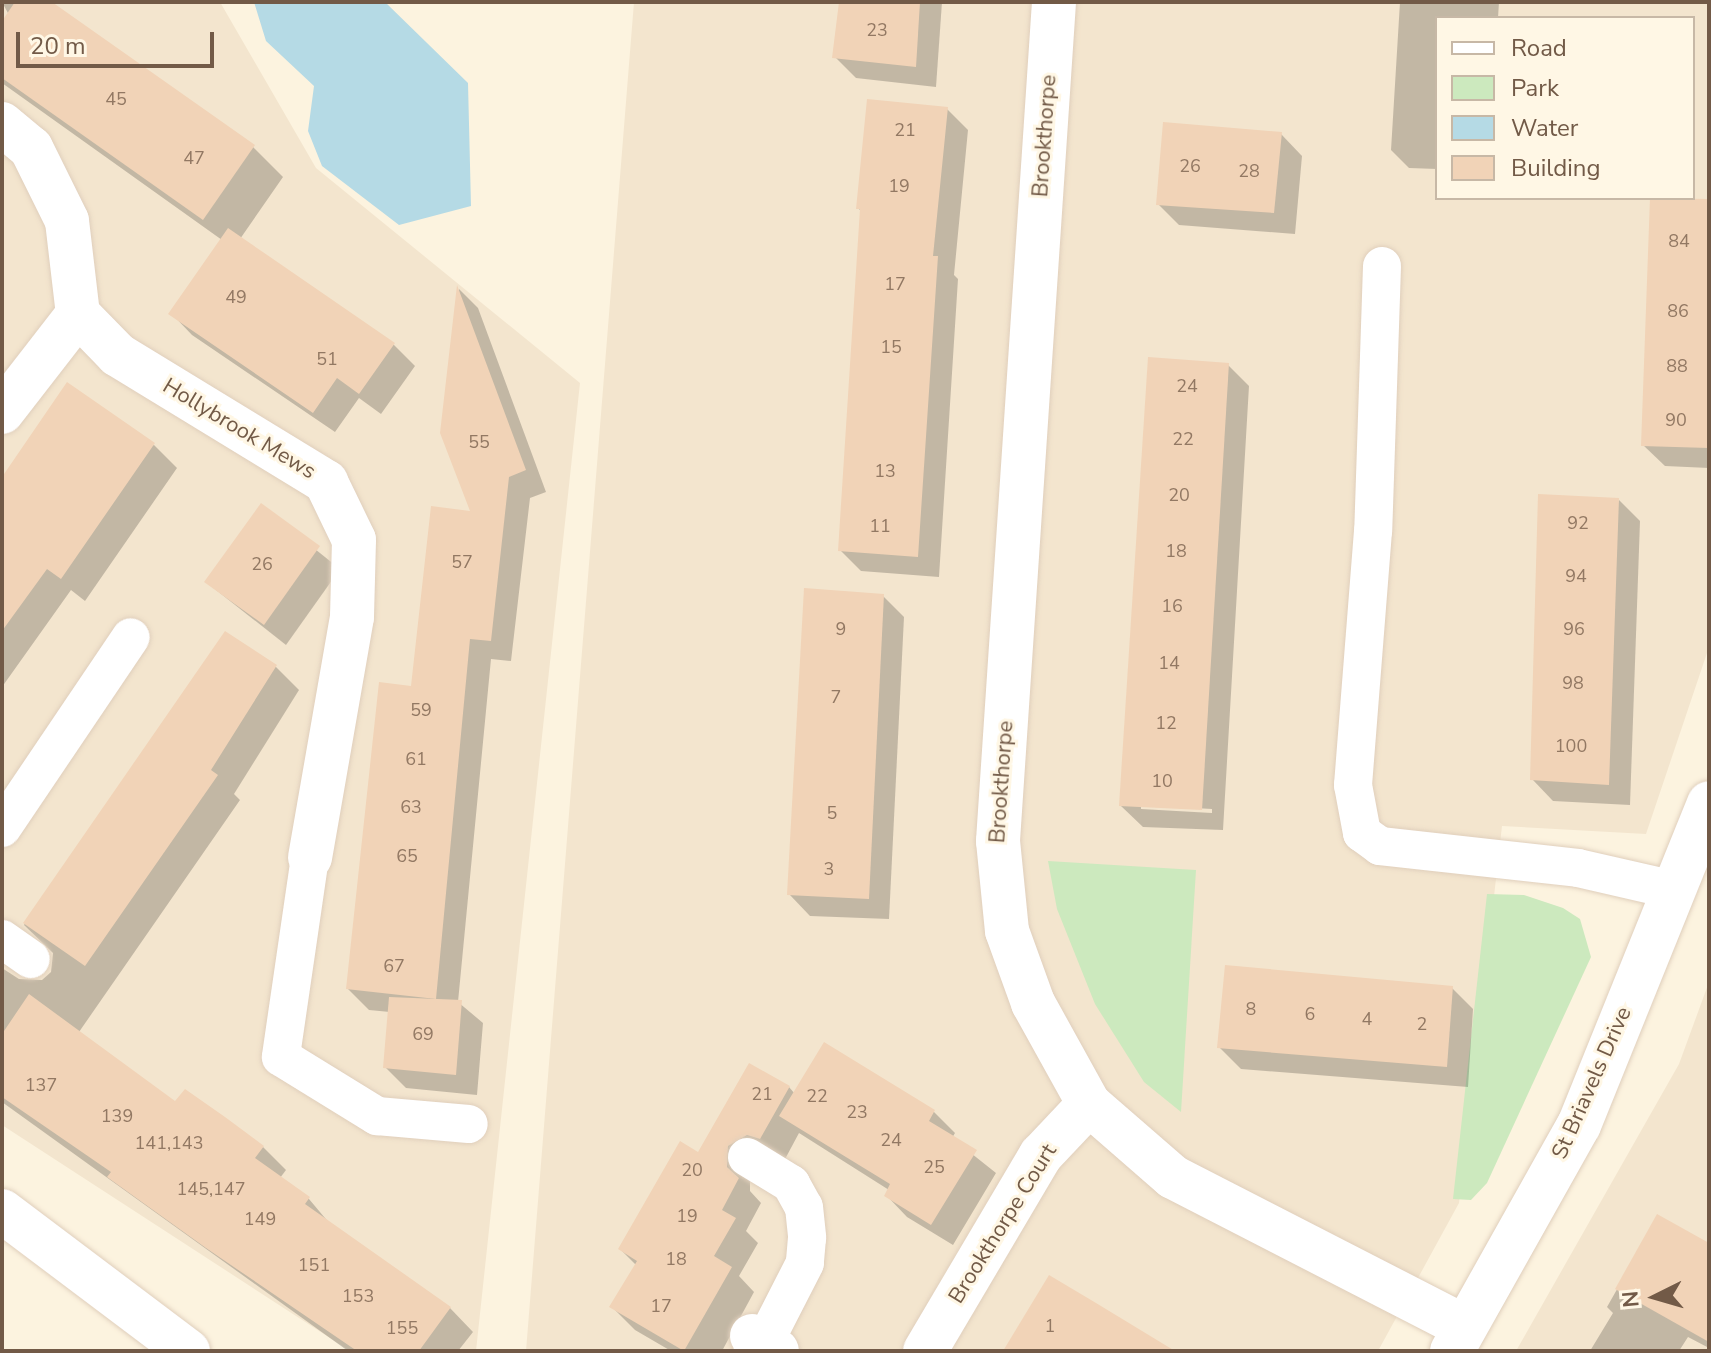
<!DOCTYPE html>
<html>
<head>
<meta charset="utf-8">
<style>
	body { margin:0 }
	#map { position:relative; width:1711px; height:1353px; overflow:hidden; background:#fcf3df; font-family:"Nunito Sans",sans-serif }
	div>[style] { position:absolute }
	.residential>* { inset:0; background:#f3e5ce }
	.green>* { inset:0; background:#cce9be }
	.water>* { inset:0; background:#b5dae5 }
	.shadow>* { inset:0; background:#0003 }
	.building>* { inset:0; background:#f1d3b7 }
	.roads { filter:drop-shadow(0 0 2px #e0cfbc) drop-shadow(0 0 2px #e0cfbc) }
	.service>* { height:38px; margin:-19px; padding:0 19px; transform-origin:19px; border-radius:19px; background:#fff }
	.minor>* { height:44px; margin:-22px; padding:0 22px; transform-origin:22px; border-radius:22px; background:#fff }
	.tertiary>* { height:44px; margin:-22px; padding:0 22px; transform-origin:22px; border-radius:22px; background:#fff }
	span { translate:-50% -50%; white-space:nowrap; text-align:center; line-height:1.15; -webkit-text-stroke:6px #fff7e5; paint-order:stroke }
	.number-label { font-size:18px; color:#927863 }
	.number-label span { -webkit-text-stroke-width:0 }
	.street-label { font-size:22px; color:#725a47 }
	.frame { position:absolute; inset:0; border:4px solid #725a47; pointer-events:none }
	.legend { position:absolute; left:1435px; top:16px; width:260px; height:184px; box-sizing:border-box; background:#fff7e5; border:2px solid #c7b8a6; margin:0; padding:10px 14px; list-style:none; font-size:24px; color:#725a47 }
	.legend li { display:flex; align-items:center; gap:16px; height:40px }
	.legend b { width:40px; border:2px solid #c7b8a6 }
	.north { position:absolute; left:1615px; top:1257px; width:80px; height:80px; -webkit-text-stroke:6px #fff7e5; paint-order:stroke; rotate:265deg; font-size:22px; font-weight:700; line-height:32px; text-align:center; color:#725a47 }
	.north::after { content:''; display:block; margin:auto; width:28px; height:36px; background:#725a47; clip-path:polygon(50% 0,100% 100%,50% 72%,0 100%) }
	.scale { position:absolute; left:16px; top:32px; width:198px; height:36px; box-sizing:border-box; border:4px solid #725a47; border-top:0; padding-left:10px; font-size:24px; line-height:28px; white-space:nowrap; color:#725a47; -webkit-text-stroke:6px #fff7e5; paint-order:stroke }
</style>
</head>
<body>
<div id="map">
	<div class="residential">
		<div style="clip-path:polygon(2px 2px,220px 2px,316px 168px,580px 383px,476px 1351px,350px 1351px,2px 1125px)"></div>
		<div style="clip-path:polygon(evenodd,634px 2px,1709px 2px,1709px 647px,1646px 834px,1502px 826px,1459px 1203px,1378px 1351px,526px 1351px,634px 2px,1437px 18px,1693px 18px,1693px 198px,1437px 198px,1437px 18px)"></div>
		<div style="clip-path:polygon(1709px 982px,1709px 1351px,1516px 1351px,1679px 1064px)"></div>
	</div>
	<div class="green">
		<div style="clip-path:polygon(1048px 861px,1196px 870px,1181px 1112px,1144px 1082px,1095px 1004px,1057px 909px)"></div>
		<div style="clip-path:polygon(1487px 894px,1524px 895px,1563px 908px,1580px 919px,1591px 957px,1487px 1183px,1471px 1200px,1453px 1199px)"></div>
	</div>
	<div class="water">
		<div style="clip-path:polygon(254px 2px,385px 2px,468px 83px,471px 206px,399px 225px,322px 166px,308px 131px,314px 86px,266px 41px)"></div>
	</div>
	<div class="shadow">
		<div style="clip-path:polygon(2px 2px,49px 2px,253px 147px,283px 177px,240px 239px,394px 345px,415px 366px,381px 414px,359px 398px,335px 432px,192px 335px,171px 313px,222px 240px,2px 83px,2px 24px,9px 15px)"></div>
		<div style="clip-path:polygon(840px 2px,942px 2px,936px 87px,856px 78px,835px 57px)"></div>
		<div style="clip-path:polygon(1400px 2px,1499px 2px,1498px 18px,1437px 18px,1437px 169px,1409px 168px,1391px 150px)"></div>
		<div style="clip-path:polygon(947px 109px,968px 130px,954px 275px,958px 279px,939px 577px,861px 571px,840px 550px,862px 212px,858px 208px)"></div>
		<div style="clip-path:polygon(1281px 134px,1302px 156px,1295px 234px,1179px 225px,1158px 204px)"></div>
		<div style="clip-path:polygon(1709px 201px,1709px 468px,1665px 466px,1643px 445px)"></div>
		<div style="clip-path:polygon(459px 289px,478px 308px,546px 492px,530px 498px,511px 661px,491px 659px,458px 1002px,483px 1023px,477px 1095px,406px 1088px,385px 1067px,390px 1012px,369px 1010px,348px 989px,412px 688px,473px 513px,442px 433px)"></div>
		<div style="clip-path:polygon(evenodd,1228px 365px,1249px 386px,1223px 830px,1143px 827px,1121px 806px,1228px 365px,1141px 805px,1212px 809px,1212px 813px,1141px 809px,1141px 805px)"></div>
		<div style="clip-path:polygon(154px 445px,177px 468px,85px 601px,71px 590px,2px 687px,2px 479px)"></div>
		<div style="clip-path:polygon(1619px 500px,1640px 521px,1630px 805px,1553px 801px,1532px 779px)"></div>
		<div style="clip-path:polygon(261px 506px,340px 569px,286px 645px,206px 582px)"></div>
		<div style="clip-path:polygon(883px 596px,904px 617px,889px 919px,810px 916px,789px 894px)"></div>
		<div style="clip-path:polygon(226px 634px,276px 667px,299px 690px,234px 794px,240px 800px,79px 1032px,176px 1104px,263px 1147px,286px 1170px,280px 1178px,309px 1199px,330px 1224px,450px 1308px,473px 1332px,458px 1351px,348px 1351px,2px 1102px,2px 968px,19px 979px,42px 980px,51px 972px,53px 953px,24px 925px)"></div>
		<div style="clip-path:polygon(1452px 988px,1473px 1009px,1468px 1087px,1241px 1069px,1220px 1048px)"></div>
		<div style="clip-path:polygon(789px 1087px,795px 1094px,934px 1112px,955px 1133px,952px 1138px,996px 1173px,953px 1245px,907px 1217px,886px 1195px,889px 1190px,799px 1133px,784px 1161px,750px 1169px,750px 1191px,761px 1203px,746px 1231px,758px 1243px,739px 1276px,754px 1292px,722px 1351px,671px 1351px,635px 1330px,612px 1307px,637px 1266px,620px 1249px,699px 1154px)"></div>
		<div style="clip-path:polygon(1658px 1217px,1709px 1246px,1709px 1348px,1688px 1337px,1679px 1351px,1590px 1351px,1613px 1313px,1607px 1307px)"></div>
	</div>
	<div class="building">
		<div style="clip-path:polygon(15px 2px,52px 2px,255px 145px,203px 220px,2px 78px,2px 21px)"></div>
		<div style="clip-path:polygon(839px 2px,920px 2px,916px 67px,832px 58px)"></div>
		<div style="clip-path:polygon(867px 99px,948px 107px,933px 256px,938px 256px,918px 557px,838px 551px,860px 209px,856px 209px)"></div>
		<div style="clip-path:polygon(1163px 122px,1282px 132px,1274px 213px,1156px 205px)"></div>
		<div style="clip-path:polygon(1650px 198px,1709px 199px,1709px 448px,1641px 446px)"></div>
		<div style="clip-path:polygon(228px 228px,395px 343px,359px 394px,337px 378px,313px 413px,168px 314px)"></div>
		<div style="clip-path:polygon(457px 285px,526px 470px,509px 477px,491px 641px,470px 639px,436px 999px,346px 989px,379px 682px,411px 686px,431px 506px,470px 511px,440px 433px)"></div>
		<div style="clip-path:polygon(1148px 357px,1229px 363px,1202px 810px,1119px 806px)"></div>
		<div style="clip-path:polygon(67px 382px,155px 443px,61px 579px,47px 569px,2px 631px,2px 477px)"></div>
		<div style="clip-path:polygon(1538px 494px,1619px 498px,1609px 785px,1530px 780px)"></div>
		<div style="clip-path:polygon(261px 503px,320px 546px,264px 625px,204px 582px)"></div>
		<div style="clip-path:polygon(804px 588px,884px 594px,869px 899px,787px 895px)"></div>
		<div style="clip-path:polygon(225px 631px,277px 665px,211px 770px,218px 775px,85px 966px,23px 923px)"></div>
		<div style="clip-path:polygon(1225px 965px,1453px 986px,1447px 1067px,1217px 1048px)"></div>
		<div style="clip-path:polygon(29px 994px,175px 1101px,185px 1089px,225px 1117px,264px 1146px,255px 1158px,310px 1197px,305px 1204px,451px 1307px,419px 1351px,357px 1351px,206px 1248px,107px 1177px,111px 1172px,2px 1097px,2px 1034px)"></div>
		<div style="clip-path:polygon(389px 997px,462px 1000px,456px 1075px,383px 1068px)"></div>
		<div style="clip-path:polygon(824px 1042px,935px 1110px,929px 1121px,977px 1150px,931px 1225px,884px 1196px,890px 1184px,779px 1116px)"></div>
		<div style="clip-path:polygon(749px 1063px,790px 1086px,760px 1139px,747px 1135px,728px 1146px,727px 1167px,739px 1178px,722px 1210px,736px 1218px,714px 1256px,732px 1267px,684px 1351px,609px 1307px,637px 1261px,618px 1249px,680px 1141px,698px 1152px)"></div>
		<div style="clip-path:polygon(1657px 1214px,1709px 1243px,1709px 1342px,1615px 1289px)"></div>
		<div style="clip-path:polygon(1049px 1275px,1096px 1303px,1175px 1351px,1003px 1351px)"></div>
	</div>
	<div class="roads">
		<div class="service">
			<div style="left:1382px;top:266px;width:265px;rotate:91.9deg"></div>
			<div style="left:1373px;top:531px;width:255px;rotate:94.5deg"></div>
			<div style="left:1353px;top:785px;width:49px;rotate:79.4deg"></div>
			<div style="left:1362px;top:833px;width:22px;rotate:36deg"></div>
			<div style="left:1380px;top:846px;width:199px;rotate:6.3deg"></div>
			<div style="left:1578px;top:868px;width:98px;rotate:12.9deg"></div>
			<div style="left:2px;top:828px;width:230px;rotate:-56deg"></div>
			<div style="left:310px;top:857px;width:202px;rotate:98.3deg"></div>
			<div style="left:281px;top:1057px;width:113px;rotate:31.6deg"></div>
			<div style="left:377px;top:1116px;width:92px;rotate:5deg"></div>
			<div style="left:2px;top:939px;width:35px;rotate:35deg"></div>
			<div style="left:747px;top:1157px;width:52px;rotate:31.5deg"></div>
			<div style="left:791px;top:1184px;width:26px;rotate:61deg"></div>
			<div style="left:804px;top:1207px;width:31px;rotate:84deg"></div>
			<div style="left:807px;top:1238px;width:25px;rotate:95deg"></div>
			<div style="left:805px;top:1263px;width:90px;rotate:117.1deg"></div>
			<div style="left:764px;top:1343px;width:14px;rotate:146deg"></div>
		</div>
		<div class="minor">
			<div style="left:1054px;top:2px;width:841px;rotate:93.82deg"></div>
			<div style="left:998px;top:841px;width:90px;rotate:84.3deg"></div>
			<div style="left:1007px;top:931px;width:77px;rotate:70.1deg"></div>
			<div style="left:1033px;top:1003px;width:115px;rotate:61deg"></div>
			<div style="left:1089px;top:1104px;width:111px;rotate:41deg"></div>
			<div style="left:1173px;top:1177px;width:328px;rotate:27.2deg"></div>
			<div style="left:2px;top:124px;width:38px;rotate:40deg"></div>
			<div style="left:31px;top:148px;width:81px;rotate:63.7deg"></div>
			<div style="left:67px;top:221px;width:94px;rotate:83.3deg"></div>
			<div style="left:78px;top:314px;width:57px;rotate:45.7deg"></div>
			<div style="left:118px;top:355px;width:244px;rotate:31.4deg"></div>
			<div style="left:326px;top:482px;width:64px;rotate:64.2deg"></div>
			<div style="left:354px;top:540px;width:77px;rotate:91.5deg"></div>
			<div style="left:352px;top:617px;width:244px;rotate:99.9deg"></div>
			<div style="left:2px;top:412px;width:124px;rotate:-52.2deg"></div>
			<div style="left:752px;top:1336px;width:29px;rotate:31deg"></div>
			<div style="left:925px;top:1351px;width:228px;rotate:-59.4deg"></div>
			<div style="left:1041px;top:1155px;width:70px;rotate:-46.7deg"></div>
			<div style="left:1452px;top:1351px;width:259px;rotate:-60.7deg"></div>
			<div style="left:1579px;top:1125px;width:347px;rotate:-68deg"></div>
		</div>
		<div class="tertiary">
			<div style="left:2px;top:1211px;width:233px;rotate:37deg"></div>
		</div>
	</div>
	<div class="number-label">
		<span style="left:877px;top:30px">23</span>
		<span style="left:116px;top:99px">45</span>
		<span style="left:905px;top:130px">21</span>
		<span style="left:194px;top:158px">47</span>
		<span style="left:1190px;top:166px">26</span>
		<span style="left:1249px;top:171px">28</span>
		<span style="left:899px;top:186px">19</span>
		<span style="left:1679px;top:241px">84</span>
		<span style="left:895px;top:284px">17</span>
		<span style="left:236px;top:297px">49</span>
		<span style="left:1678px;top:311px">86</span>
		<span style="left:891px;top:347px">15</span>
		<span style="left:327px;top:359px">51</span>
		<span style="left:1677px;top:366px">88</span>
		<span style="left:1187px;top:386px">24</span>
		<span style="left:1676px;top:420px">90</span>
		<span style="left:1183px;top:439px">22</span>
		<span style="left:479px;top:442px">55</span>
		<span style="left:885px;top:471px">13</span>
		<span style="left:1179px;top:495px">20</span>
		<span style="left:1578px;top:523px">92</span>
		<span style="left:880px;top:526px">11</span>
		<span style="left:1176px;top:551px">18</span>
		<span style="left:462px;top:562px">57</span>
		<span style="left:262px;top:564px">26</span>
		<span style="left:1576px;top:576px">94</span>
		<span style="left:1172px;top:606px">16</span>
		<span style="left:841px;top:629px">9</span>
		<span style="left:1574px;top:629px">96</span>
		<span style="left:1169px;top:663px">14</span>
		<span style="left:1573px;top:683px">98</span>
		<span style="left:836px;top:697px">7</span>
		<span style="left:421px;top:710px">59</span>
		<span style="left:1166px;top:723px">12</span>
		<span style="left:1571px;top:746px">100</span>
		<span style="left:416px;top:759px">61</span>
		<span style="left:1162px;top:781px">10</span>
		<span style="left:411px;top:807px">63</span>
		<span style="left:832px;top:813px">5</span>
		<span style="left:407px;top:856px">65</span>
		<span style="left:829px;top:869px">3</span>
		<span style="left:394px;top:966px">67</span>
		<span style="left:1251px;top:1009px">8</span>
		<span style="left:1310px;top:1014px">6</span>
		<span style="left:1367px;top:1019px">4</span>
		<span style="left:1422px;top:1024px">2</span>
		<span style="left:423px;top:1034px">69</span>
		<span style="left:41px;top:1085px">137</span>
		<span style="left:762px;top:1094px">21</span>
		<span style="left:817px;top:1096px">22</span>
		<span style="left:857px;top:1112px">23</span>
		<span style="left:117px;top:1116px">139</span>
		<span style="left:891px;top:1140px">24</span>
		<span style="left:169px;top:1143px">141,143</span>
		<span style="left:934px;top:1167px">25</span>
		<span style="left:692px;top:1170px">20</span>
		<span style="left:211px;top:1189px">145,147</span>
		<span style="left:687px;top:1216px">19</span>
		<span style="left:260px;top:1219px">149</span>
		<span style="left:676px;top:1259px">18</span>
		<span style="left:314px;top:1265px">151</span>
		<span style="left:358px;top:1296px">153</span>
		<span style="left:661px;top:1306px">17</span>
		<span style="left:1050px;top:1326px">1</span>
		<span style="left:402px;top:1328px">155</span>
	</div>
	<div class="street-label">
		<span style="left:1045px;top:136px;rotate:-86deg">Brookthorpe</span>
		<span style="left:239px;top:429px;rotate:31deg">Hollybrook Mews</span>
		<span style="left:1002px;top:782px;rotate:-86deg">Brookthorpe</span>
		<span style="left:1592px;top:1083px;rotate:-66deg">St Briavels Drive</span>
		<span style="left:1003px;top:1224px;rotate:-58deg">Brookthorpe Court</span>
	</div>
	<div class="frame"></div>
	<ul class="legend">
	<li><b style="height:10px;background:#fff"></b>Road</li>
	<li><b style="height:22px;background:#cce9be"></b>Park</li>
	<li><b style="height:22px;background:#b5dae5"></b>Water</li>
	<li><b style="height:22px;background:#f1d3b7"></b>Building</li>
	</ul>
	<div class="north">N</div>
	<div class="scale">20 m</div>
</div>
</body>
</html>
